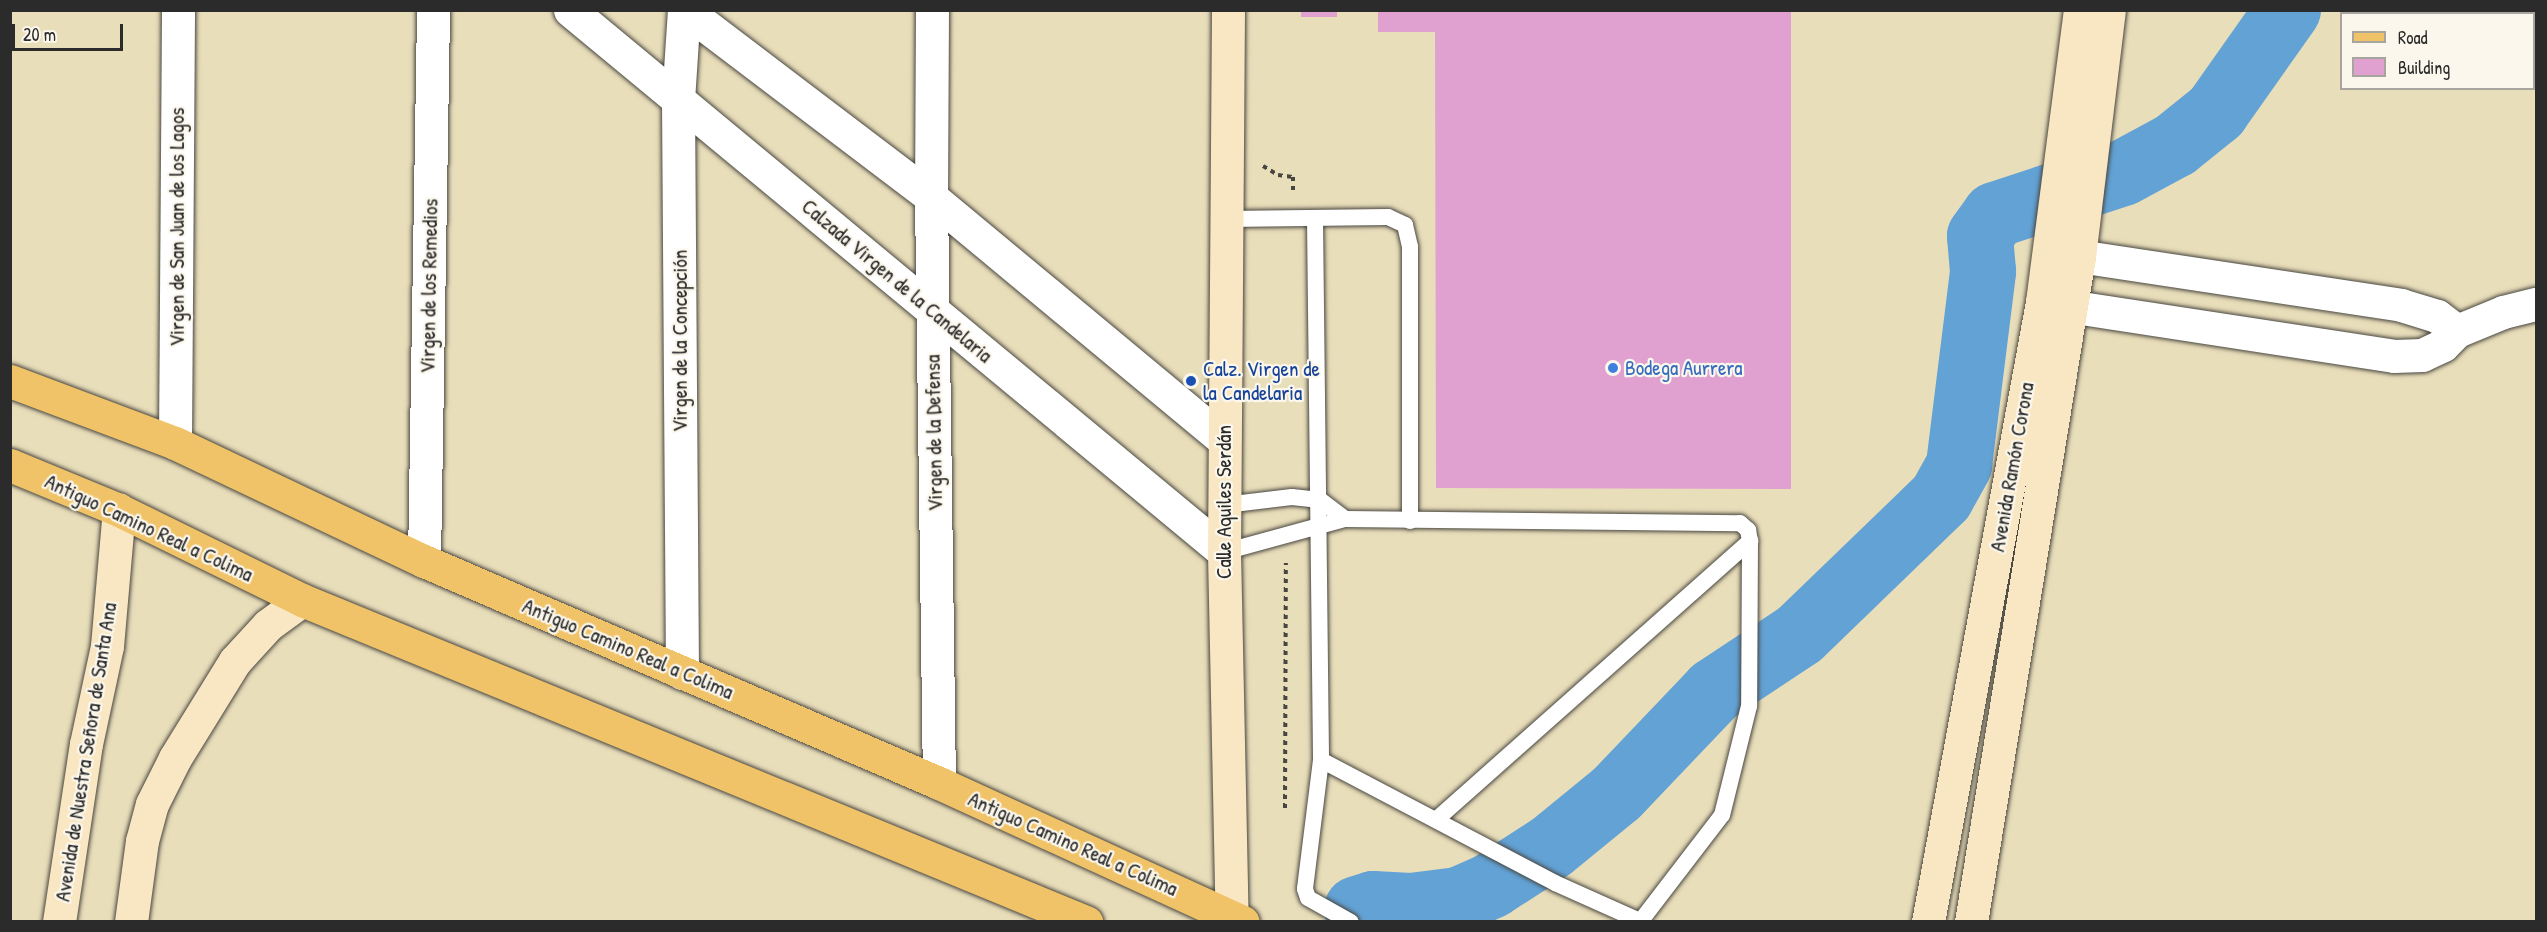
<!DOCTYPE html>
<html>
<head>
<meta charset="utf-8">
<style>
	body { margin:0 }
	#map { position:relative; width:2547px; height:932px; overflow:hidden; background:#e9deba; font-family:"Patrick Hand",sans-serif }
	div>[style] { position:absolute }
	.river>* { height:66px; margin:-33px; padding:0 33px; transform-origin:33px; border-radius:33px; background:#63a2d5 }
	.building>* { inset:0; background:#e0a1d1 }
	.path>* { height:4px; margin-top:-2px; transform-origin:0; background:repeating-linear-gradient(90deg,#484640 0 4.5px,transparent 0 9px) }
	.roads { filter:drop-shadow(0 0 2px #484640) drop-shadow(0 0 2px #484640) }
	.lane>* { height:16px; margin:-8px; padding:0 8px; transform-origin:8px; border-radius:8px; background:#fff }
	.street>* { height:33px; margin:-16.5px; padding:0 16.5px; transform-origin:16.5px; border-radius:16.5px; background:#fff }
	.secondary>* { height:33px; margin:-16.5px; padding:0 16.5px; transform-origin:16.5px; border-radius:16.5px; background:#f9e7c3 }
	.primary>* { height:33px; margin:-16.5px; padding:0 16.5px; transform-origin:16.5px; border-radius:16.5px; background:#f1c369 }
	.dots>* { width:16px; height:16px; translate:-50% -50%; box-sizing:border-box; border:3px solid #fbf7ec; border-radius:50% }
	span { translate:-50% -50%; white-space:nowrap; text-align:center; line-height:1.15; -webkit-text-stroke:4.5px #fbf7ec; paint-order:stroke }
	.street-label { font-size:21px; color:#2b2b2b }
	.shop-label { font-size:21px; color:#366cbe }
	.left { translate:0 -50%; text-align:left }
	.transit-label { font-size:21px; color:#164399 }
	.frame { position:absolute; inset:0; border:12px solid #2b2b2b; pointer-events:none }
	.legend { position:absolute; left:2340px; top:12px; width:195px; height:78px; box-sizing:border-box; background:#fbf7ec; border:2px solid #a8a59f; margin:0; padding:8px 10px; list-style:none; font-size:18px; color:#2b2b2b }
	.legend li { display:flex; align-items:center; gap:12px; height:30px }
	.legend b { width:30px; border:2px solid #a8a59f }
	.scale { position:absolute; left:12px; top:24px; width:111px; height:27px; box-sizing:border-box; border:3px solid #2b2b2b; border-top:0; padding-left:8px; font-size:18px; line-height:21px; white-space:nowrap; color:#2b2b2b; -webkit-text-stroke:4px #fbf7ec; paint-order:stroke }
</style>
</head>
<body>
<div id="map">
	<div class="river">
		<div style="left:1357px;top:909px;width:17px;rotate:-17deg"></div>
		<div style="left:1373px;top:904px;width:38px;rotate:3deg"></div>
		<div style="left:1411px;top:906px;width:48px;rotate:-7.1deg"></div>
		<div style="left:1459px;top:900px;width:36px;rotate:-24deg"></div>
		<div style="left:1492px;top:885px;width:70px;rotate:-32.8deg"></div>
		<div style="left:1551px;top:847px;width:85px;rotate:-39.3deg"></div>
		<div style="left:1617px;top:793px;width:141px;rotate:-46.4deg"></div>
		<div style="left:1714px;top:691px;width:103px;rotate:-33.5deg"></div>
		<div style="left:1800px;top:634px;width:196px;rotate:-44deg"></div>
		<div style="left:1941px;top:498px;width:38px;rotate:-61deg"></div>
		<div style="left:1959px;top:465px;width:195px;rotate:-82.9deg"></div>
		<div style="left:1983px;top:271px;width:35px;rotate:-95deg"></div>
		<div style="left:1980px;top:236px;width:26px;rotate:-54deg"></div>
		<div style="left:1995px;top:215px;width:135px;rotate:-18.2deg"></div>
		<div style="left:2123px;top:173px;width:59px;rotate:-28.3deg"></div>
		<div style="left:2175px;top:145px;width:53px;rotate:-38.8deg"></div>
		<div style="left:2216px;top:112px;width:125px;rotate:-54.8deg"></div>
	</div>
	<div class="building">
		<div style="clip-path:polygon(1301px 10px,1337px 10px,1337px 17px,1301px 17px)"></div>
		<div style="clip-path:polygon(1378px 10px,1791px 10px,1791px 489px,1436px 488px,1435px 32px,1378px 32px)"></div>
	</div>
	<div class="path">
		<div style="left:1263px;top:166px;width:17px;rotate:31deg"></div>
		<div style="left:1278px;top:175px;width:15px;rotate:8deg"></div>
		<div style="left:1293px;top:177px;width:13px;rotate:90deg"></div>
		<div style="left:1285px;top:808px;width:245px;rotate:-89.8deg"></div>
	</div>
	<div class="roads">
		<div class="lane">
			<div style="left:1226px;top:219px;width:162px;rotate:-0.7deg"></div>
			<div style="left:1388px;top:217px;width:19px;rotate:25deg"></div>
			<div style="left:1405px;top:225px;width:23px;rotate:77deg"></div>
			<div style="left:1410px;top:247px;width:274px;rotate:90deg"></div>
			<div style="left:1315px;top:219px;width:541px;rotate:89.36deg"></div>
			<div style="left:1321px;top:760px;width:130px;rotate:97.1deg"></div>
			<div style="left:1305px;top:889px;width:9px;rotate:72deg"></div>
			<div style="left:1308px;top:898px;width:49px;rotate:29.2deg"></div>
			<div style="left:1225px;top:505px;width:67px;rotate:-6.8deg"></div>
			<div style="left:1292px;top:497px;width:28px;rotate:6deg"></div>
			<div style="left:1320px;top:500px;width:31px;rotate:37deg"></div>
			<div style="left:1224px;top:552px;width:125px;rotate:-15.3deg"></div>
			<div style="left:1345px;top:519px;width:395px;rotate:0.6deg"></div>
			<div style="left:1740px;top:523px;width:11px;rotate:41deg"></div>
			<div style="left:1748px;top:530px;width:11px;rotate:80deg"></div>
			<div style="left:1750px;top:541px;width:165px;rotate:90.3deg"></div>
			<div style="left:1749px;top:706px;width:112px;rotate:103.9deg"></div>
			<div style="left:1722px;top:815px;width:135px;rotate:127.5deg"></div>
			<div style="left:1321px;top:760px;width:264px;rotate:27.7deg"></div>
			<div style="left:1555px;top:883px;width:93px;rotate:24.1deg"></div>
			<div style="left:1437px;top:819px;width:419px;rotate:-41.6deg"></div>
		</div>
		<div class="street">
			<div style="left:570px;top:10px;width:849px;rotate:39.65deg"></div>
			<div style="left:685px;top:10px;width:309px;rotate:37.2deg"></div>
			<div style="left:931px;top:197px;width:381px;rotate:39.7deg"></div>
			<div style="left:932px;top:10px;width:187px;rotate:90.3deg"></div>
			<div style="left:931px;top:197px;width:586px;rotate:89.22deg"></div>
			<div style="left:2052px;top:252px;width:353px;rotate:8.6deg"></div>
			<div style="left:2401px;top:305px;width:38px;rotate:17deg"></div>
			<div style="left:2437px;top:316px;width:25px;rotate:37deg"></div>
			<div style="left:2042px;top:302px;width:356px;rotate:8.7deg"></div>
			<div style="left:2394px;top:356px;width:28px;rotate:-2deg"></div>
			<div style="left:2422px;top:355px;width:23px;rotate:-25deg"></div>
			<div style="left:2443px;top:345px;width:20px;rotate:-45deg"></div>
			<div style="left:2457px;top:331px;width:50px;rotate:-22.4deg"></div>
			<div style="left:2503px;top:312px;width:34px;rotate:-14deg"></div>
			<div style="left:175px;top:443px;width:433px;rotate:-89.6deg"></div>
			<div style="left:424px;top:561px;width:551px;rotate:-89.06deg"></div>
			<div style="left:682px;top:673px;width:573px;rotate:-90.4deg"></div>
			<div style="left:678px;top:100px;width:90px;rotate:-86.2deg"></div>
		</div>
		<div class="secondary">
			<div style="left:1228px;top:10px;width:542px;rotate:90.42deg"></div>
			<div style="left:1224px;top:552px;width:370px;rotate:88.8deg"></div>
			<div style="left:59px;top:922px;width:180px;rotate:-81.4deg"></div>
			<div style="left:86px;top:744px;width:100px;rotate:-77.9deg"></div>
			<div style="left:107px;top:646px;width:137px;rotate:-85deg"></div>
			<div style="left:131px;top:922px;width:82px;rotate:-82.3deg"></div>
			<div style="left:142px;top:841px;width:38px;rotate:-75deg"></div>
			<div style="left:152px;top:804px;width:51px;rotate:-63.4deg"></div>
			<div style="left:175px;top:758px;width:114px;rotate:-58.3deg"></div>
			<div style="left:235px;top:661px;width:49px;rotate:-47.5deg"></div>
			<div style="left:268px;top:625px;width:42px;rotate:-36.3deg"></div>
			<div style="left:1928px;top:922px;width:630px;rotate:-79.58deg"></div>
			<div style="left:2042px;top:302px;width:294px;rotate:-82.6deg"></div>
			<div style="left:1971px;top:922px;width:674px;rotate:-80.78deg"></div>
			<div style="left:2079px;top:257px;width:249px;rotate:-83.1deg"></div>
		</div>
		<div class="primary">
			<div style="left:10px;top:381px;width:176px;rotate:20.6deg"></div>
			<div style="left:175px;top:443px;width:276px;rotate:25.4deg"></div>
			<div style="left:424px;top:561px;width:561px;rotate:23.32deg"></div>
			<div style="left:939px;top:783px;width:334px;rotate:24.6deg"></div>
			<div style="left:10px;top:465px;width:118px;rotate:22.4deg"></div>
			<div style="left:119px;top:510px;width:204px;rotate:26.2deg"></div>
			<div style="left:302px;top:600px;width:848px;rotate:22.33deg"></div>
		</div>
	</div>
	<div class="dots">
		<div style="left:1613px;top:368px;background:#3f7fe0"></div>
		<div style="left:1191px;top:381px;background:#1a4fb4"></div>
	</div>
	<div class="street-label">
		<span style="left:177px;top:227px;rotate:-90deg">Virgen de San Juan de los Lagos</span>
		<span style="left:897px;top:281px;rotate:40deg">Calzada Virgen de la Candelaria</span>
		<span style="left:429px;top:286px;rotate:-89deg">Virgen de los Remedios</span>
		<span style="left:680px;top:341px;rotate:-90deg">Virgen de la Concepción</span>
		<span style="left:934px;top:433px;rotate:-91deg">Virgen de la Defensa</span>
		<span style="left:2012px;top:467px;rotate:-80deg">Avenida Ramón Corona</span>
		<span style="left:1224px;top:502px;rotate:-90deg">Calle Aquiles Serdán</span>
		<span style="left:149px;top:528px;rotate:25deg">Antiguo Camino Real a Colima</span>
		<span style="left:628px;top:649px;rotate:23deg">Antiguo Camino Real a Colima</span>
		<span style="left:86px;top:752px;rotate:-81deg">Avenida de Nuestra Señora de Santa Ana</span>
		<span style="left:1073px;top:844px;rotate:24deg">Antiguo Camino Real a Colima</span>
	</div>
	<div class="shop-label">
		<span class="left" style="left:1625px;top:368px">Bodega Aurrera</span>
	</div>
	<div class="transit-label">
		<span class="left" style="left:1203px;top:381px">Calz. Virgen de<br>la Candelaria</span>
	</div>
	<div class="frame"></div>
	<ul class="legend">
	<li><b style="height:8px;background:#f1c369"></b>Road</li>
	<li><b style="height:16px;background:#e0a1d1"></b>Building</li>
	</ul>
	<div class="scale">20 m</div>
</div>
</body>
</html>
